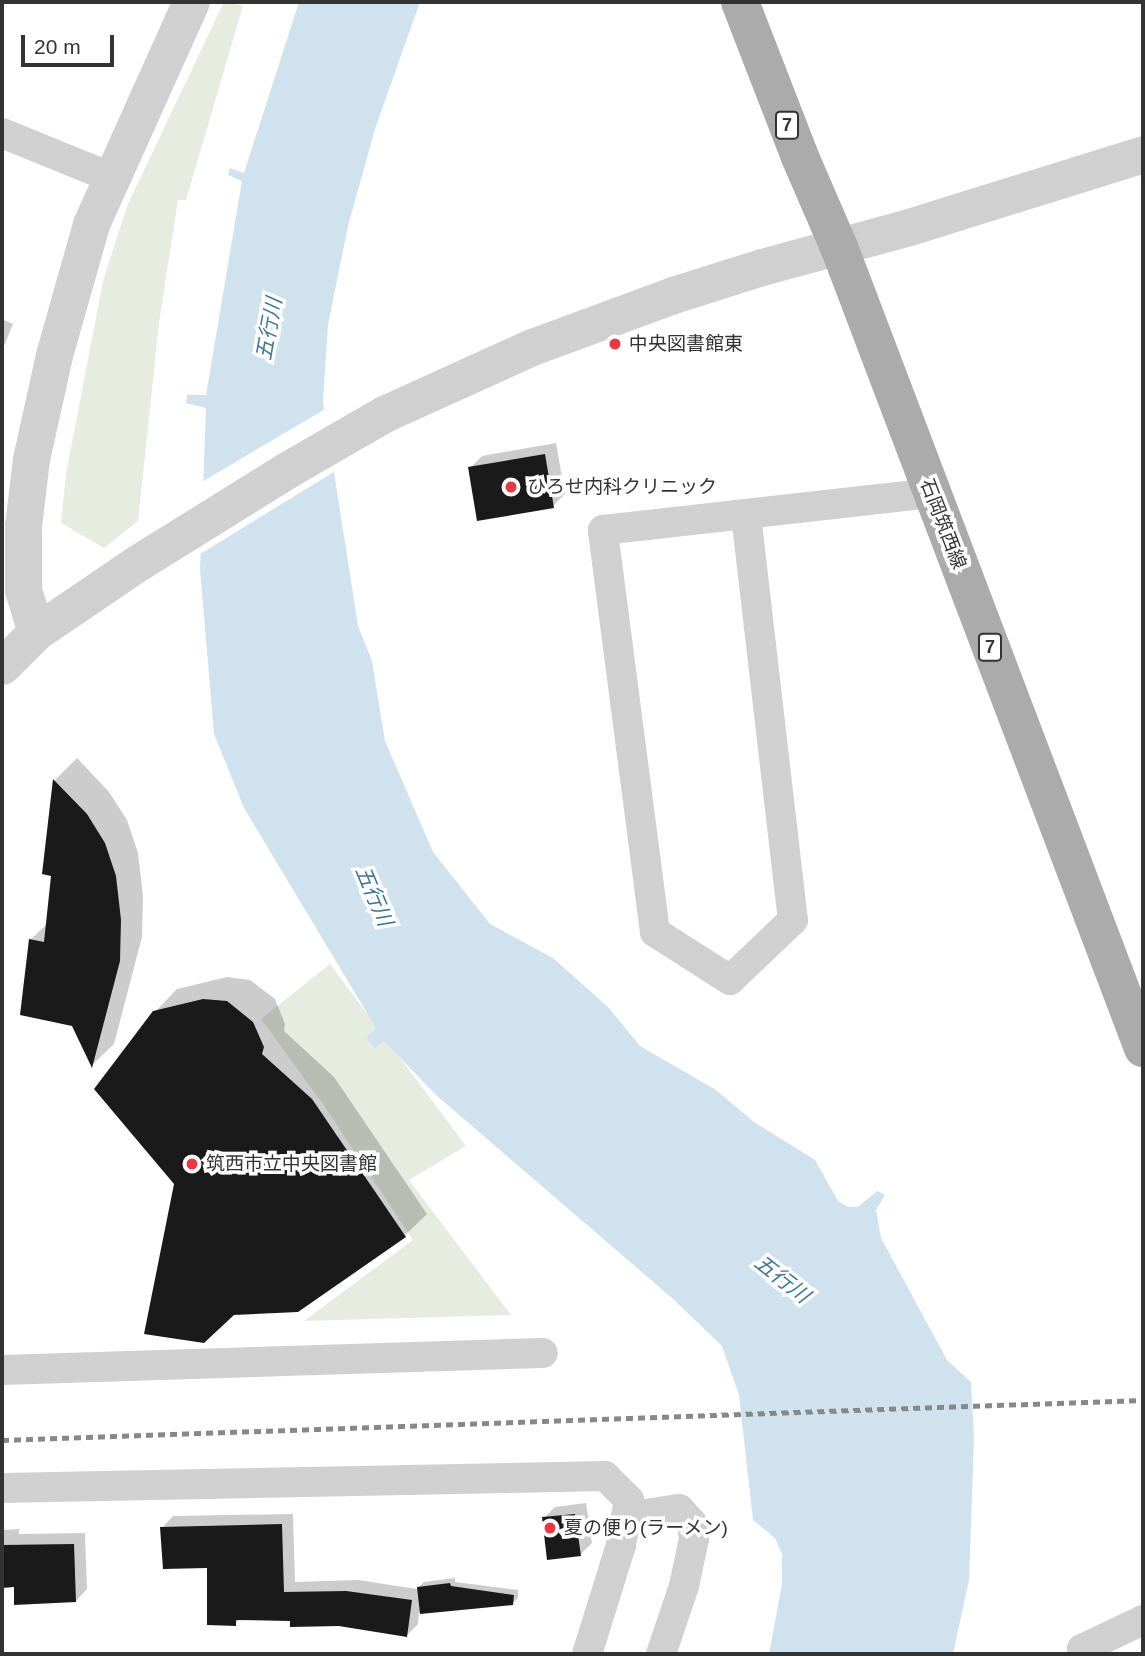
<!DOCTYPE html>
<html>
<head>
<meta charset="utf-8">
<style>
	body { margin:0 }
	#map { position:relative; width:1145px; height:1656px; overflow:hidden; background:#fff; font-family:Helvetica,"Noto Sans JP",sans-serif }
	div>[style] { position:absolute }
	.green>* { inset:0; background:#e6ecdf }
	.water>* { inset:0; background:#cfe2ee }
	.pier>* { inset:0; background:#fff }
	.shadow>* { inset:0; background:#0003 }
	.building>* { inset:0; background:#1a1a1a }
	.minor>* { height:30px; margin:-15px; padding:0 15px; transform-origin:15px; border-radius:15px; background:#d0d0d0 }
	.tertiary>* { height:37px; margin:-18.5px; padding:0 18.5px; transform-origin:18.5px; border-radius:18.5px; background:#d0d0d0 }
	.primary>* { height:38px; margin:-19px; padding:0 19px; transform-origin:19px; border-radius:19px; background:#ababab }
	.rail>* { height:5px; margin-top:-2.5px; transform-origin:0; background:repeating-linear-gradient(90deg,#888 0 7px,transparent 0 12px) }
	.dots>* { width:19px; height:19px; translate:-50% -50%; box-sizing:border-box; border:4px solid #fff; border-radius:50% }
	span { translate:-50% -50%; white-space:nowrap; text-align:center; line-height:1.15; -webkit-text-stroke:7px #fff; paint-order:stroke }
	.shield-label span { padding:2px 5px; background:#fff; border:2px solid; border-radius:5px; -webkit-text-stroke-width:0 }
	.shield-label { font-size:18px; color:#333; font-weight:700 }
	.poi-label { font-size:19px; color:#333 }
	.left { translate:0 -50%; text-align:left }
	.street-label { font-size:19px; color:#333 }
	.water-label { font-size:21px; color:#3f7597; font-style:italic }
	.frame { position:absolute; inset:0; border:4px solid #333; pointer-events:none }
	.scale { position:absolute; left:21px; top:35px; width:93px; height:32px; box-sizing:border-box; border:4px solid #333; border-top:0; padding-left:9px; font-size:21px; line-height:24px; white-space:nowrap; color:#333; -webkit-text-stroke:5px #fff; paint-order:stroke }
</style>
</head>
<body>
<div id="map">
	<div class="green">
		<div style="clip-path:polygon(224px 2px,243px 6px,186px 200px,178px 200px,159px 323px,138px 521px,104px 548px,61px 523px,66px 474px,103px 281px,127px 206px)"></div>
		<div style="clip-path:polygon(330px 964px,466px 1146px,409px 1180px,511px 1315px,304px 1321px,413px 1240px,323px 1104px,261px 1019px)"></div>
	</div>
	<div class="water">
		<div style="clip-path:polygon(299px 2px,420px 2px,375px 129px,348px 226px,328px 325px,323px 401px,358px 626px,372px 661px,385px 741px,433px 852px,490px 924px,553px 958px,609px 1008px,640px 1046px,716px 1090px,754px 1122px,815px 1160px,838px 1201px,848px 1207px,858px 1207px,877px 1191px,885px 1195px,876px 1210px,881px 1238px,947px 1360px,971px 1382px,974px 1437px,969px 1580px,953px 1654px,769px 1654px,782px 1584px,782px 1554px,775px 1538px,753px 1520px,739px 1395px,722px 1346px,672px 1298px,436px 1095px,384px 1041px,375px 1048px,366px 1038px,376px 1028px,244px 808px,214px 734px,200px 569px,206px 408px,186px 403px,187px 395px,206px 395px,242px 181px,228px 175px,230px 168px,244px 173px)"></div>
	</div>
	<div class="pier">
		<div style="clip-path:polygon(327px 408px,337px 470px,197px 556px,200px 483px)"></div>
	</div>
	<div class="shadow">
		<div style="clip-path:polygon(2px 319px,13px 324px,2px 351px)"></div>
		<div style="clip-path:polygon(556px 443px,565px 494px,553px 506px,470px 468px,482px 456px)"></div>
		<div style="clip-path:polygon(77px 758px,109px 792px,127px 820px,138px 853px,143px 896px,142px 937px,114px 1044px,92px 1065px,30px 940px,48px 923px,53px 874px,44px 873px,55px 780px)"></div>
		<div style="clip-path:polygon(227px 977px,250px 980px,275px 999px,285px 1024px,284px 1031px,334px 1077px,427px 1214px,404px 1236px,176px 1184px,154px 1013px,177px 989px)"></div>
		<div style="clip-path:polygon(586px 1503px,592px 1543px,581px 1554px,544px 1518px,555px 1507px)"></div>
		<div style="clip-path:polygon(293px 1514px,295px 1582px,358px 1580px,417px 1589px,424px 1582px,455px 1578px,455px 1582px,518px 1590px,518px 1598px,513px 1603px,419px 1612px,418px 1624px,406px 1636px,292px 1619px,241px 1618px,235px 1624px,209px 1566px,162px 1528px,173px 1516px)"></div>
		<div style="clip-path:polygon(19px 1529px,19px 1534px,85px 1533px,87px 1589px,76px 1601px,15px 1585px,2px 1586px,2px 1530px)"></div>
	</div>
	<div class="building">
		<div style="clip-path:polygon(545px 454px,554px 508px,477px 521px,468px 467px)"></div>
		<div style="clip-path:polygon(53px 779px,87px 814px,105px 843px,116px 876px,121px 920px,120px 961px,92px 1068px,72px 1026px,20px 1015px,29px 939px,44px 942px,51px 876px,42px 874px)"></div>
		<div style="clip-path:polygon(203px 999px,227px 1001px,253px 1022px,264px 1047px,262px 1054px,312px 1099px,406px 1237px,298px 1312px,234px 1315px,204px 1343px,144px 1334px,174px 1184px,94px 1089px,153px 1011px)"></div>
		<div style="clip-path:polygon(575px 1514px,581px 1556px,547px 1560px,542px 1517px)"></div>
		<div style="clip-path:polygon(282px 1524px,284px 1592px,346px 1591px,412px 1600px,407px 1637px,339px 1626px,290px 1627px,290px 1621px,236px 1620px,236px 1626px,207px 1625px,207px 1568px,163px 1569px,160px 1527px)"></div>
		<div style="clip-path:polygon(74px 1544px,76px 1602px,14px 1605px,14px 1587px,2px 1588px,2px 1545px)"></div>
		<div style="clip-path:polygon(450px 1583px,451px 1586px,514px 1595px,513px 1605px,420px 1614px,417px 1587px)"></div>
	</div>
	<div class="minor">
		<div style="left:2px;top:133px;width:117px;rotate:22.2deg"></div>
		<div style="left:746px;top:515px;width:408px;rotate:83.4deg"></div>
		<div style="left:793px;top:920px;width:87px;rotate:136.4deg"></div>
		<div style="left:730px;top:980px;width:89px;rotate:-147.4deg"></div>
		<div style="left:655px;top:932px;width:405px;rotate:-97.4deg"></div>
		<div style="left:603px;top:530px;width:330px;rotate:-6.4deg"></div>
		<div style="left:2px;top:1370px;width:541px;rotate:-1.8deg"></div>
		<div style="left:2px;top:1488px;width:603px;rotate:-1.14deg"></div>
		<div style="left:605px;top:1476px;width:34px;rotate:45deg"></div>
		<div style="left:629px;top:1500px;width:46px;rotate:100.1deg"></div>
		<div style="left:621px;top:1545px;width:114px;rotate:107.3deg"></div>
		<div style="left:626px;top:1517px;width:54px;rotate:-8.6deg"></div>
		<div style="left:679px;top:1509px;width:19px;rotate:47deg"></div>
		<div style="left:692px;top:1523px;width:16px;rotate:83deg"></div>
		<div style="left:694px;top:1539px;width:48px;rotate:102deg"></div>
		<div style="left:684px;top:1586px;width:72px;rotate:108.7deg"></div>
		<div style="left:1083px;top:1654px;width:5px;rotate:-101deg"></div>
		<div style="left:1082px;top:1649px;width:68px;rotate:-25.4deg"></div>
	</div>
	<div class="tertiary">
		<div style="left:36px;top:632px;width:44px;rotate:-107.2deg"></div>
		<div style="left:23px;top:590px;width:64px;rotate:-90deg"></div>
		<div style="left:23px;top:526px;width:67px;rotate:-83.2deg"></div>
		<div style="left:31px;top:459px;width:107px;rotate:-77.5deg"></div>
		<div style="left:54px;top:355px;width:136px;rotate:-74.2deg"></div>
		<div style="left:91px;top:224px;width:243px;rotate:-65.8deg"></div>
		<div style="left:2px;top:666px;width:48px;rotate:-45deg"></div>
		<div style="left:36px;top:632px;width:121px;rotate:-34.2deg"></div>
		<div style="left:136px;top:564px;width:178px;rotate:-31.9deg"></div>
		<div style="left:287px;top:470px;width:112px;rotate:-30deg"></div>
		<div style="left:384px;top:414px;width:162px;rotate:-24.4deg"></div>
		<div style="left:532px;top:347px;width:150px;rotate:-20.2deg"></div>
		<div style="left:673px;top:295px;width:93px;rotate:-17.5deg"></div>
		<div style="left:762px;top:267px;width:152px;rotate:-15.2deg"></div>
		<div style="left:909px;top:227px;width:245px;rotate:-17.3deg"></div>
	</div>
	<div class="primary">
		<div style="left:740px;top:2px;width:166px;rotate:68.8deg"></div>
		<div style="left:800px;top:157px;width:98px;rotate:66.6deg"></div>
		<div style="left:839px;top:247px;width:857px;rotate:69.22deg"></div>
	</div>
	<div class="rail">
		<div style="left:2px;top:1440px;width:1142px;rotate:-2.01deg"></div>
	</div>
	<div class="dots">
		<div style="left:615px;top:344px;background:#e63946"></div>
		<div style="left:511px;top:487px;background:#e63946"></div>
		<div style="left:192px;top:1164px;background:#e63946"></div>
		<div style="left:550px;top:1528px;background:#e63946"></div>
	</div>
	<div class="shield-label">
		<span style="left:787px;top:125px">7</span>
		<span style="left:990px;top:647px">7</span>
	</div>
	<div class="poi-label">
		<span class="left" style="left:629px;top:344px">中央図書館東</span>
		<span class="left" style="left:527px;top:487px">ひろせ内科クリニック</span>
		<span class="left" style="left:206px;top:1164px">筑西市立中央図書館</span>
		<span class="left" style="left:564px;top:1528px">夏の便り(ラーメン)</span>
	</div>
	<div class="street-label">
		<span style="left:943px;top:524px;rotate:69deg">石岡筑西線</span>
	</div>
	<div class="water-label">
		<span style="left:269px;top:329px;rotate:-80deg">五行川</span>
		<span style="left:374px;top:896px;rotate:67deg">五行川</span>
		<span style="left:782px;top:1279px;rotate:38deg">五行川</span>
	</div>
	<div class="frame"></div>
	<div class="scale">20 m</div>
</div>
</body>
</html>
